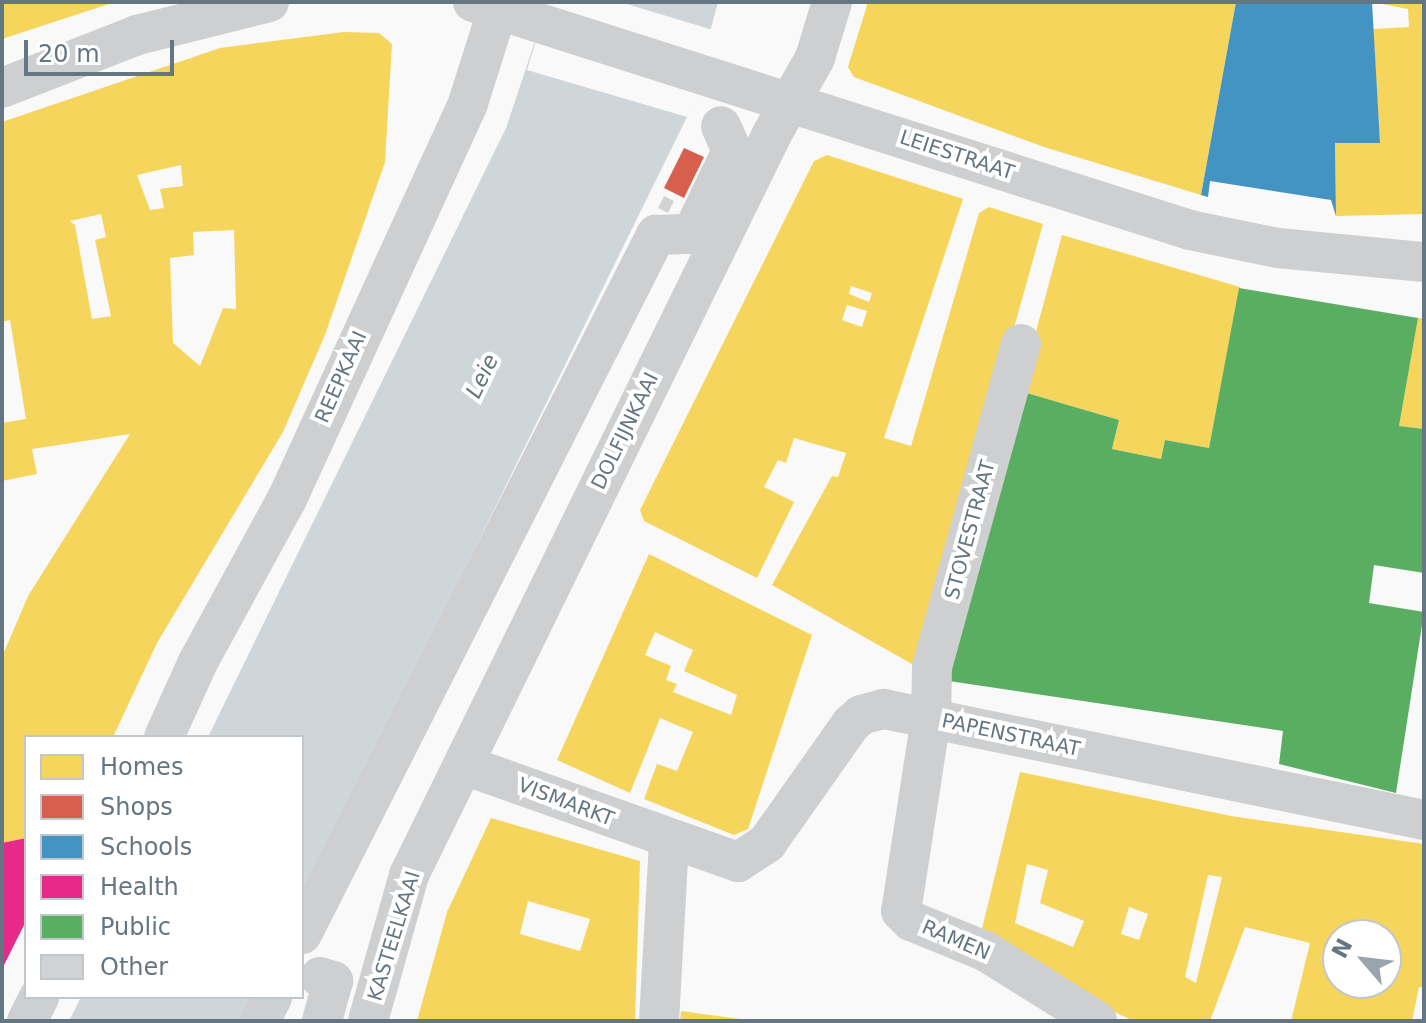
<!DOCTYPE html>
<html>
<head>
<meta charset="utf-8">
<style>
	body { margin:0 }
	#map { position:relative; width:1426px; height:1023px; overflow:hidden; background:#f9f9f9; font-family:"DejaVu Sans",sans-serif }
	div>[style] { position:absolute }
	.water>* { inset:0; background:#ced6d9 }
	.pier>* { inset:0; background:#f9f9f9 }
	.homes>* { inset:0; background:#f6d55c }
	.shops>* { inset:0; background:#d6604d }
	.schools>* { inset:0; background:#4393c3 }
	.health>* { inset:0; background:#e7298a }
	.public>* { inset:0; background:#5aae61 }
	.building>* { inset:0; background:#d0d2d3 }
	.street>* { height:40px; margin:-20px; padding:0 20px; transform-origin:20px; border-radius:20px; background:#cecfd0 }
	span { translate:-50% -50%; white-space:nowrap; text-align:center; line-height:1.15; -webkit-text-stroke:8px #fff; paint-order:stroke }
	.street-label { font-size:20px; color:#657683 }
	.water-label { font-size:22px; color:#60757c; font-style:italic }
	.frame { position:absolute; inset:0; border:4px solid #657683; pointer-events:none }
	.legend { position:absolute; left:24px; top:735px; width:280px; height:264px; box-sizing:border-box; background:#fff; border:2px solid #c1c8cd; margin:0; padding:10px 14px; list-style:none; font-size:24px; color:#657683 }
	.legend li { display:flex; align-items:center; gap:16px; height:40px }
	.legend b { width:40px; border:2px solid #c1c8cd }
	.north { position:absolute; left:1322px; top:919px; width:80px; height:80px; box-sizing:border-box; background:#fff; border:2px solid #c1c8cd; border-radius:50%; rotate:298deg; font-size:22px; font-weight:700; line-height:32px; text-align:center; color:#657683 }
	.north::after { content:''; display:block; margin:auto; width:28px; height:36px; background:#99a4ac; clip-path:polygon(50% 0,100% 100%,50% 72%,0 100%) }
	.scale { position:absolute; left:24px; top:40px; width:150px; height:36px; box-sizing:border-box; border:4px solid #657683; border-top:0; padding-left:10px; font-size:24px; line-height:28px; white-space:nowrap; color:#657683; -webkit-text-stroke:6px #fff; paint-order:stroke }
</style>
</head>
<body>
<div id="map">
	<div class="water">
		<div style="clip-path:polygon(548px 2px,718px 2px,687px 117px,302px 900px,302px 737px,208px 737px,506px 128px)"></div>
		<div style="clip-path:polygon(81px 997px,254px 997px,243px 1021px,69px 1021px)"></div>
	</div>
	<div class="pier">
		<div style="clip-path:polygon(548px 2px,620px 2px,713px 30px,687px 117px,527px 70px)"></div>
	</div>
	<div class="homes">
		<div style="clip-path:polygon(2px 2px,112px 2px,112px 3px,2px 39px)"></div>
		<div style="clip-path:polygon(868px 2px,1236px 2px,1201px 195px,1044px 147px,854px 77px,848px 67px)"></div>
		<div style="clip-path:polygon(1372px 2px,1424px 2px,1424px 214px,1336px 216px,1335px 143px,1380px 143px,1373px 29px,1409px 27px,1408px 9px)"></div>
		<div style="clip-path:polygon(evenodd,344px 32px,379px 33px,392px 44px,385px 162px,325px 335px,283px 432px,157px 643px,113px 737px,26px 737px,26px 838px,2px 843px,2px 657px,28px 596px,130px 434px,32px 449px,37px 474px,2px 481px,2px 423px,26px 419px,10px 320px,2px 322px,2px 122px,220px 48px,344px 32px,181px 165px,183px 186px,160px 189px,164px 208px,150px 210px,137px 175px,181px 165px,344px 32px,101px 214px,106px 237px,95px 240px,111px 316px,92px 319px,75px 225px,70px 221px,101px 214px,344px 32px,234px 230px,236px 309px,223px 308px,200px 366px,173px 343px,170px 258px,194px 255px,193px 232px,234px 230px)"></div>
		<div style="clip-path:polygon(evenodd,827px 155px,963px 199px,884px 438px,911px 446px,979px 213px,989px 207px,1043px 224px,919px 668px,772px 585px,832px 476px,838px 477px,846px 453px,794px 438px,786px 463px,778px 460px,764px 487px,794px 502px,757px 578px,644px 521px,640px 510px,814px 161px,827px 155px,851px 286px,872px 293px,869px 302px,849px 294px,851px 286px,827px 155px,847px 305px,867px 311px,862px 327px,842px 320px,847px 305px)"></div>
		<div style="clip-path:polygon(1062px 235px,1240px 287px,1209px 448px,1165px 440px,1161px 459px,1112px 449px,1119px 420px,1020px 391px)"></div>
		<div style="clip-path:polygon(1418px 318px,1424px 318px,1424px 429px,1399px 426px)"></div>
		<div style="clip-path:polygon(evenodd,649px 554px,812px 635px,748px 829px,734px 835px,644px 799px,657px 764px,677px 771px,693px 732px,660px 718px,630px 793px,557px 760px,649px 554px,655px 632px,693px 650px,684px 671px,737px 695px,731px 715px,673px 692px,677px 684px,666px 680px,671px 666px,645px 655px,655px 632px)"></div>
		<div style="clip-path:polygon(evenodd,1020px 772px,1231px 816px,1424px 844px,1424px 988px,1419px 987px,1412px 1021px,1291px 1021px,1310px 943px,1245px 927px,1210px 1021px,1134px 1021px,1070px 992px,980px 937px,1020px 772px,1027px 864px,1048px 870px,1040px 903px,1084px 921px,1073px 947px,1015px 923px,1027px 864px,1020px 772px,1208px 875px,1222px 877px,1196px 983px,1185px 977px,1208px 875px,1020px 772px,1129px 907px,1148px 914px,1139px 940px,1121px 934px,1129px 907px,1020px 772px,1338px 935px,1386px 935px,1386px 983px,1338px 983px,1338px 935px)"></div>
		<div style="clip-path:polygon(evenodd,491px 818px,640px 861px,635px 1021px,417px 1021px,447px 912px,491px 818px,528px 901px,590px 919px,580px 951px,520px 934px,528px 901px)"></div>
		<div style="clip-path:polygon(681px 1011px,740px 1019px,740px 1021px,680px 1021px)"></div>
	</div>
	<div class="shops">
		<div style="clip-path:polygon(684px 148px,704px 157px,684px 198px,664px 188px)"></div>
	</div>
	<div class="schools">
		<div style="clip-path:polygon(1236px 2px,1372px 2px,1380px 143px,1335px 143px,1336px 216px,1331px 200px,1210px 181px,1208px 197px,1201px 195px)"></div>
	</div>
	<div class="health">
		<div style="clip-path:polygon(26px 838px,26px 921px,2px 969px,2px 843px)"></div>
	</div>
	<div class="public">
		<div style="clip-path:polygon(1239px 288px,1418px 318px,1399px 426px,1424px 429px,1424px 573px,1374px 565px,1369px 603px,1424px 612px,1396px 793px,1279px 764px,1283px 731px,942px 680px,1020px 391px,1119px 420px,1112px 449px,1161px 459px,1165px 440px,1209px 448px)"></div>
	</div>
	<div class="building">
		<div style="clip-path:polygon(664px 196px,674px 201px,668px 213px,658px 208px)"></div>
	</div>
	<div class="street">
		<div style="left:473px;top:2px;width:752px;rotate:17.64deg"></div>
		<div style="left:1190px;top:230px;width:90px;rotate:11.6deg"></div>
		<div style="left:1278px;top:248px;width:147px;rotate:5.5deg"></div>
		<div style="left:2px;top:88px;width:145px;rotate:-21.4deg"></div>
		<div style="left:137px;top:35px;width:136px;rotate:-14deg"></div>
		<div style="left:1021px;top:344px;width:335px;rotate:105.4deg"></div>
		<div style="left:932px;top:667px;width:51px;rotate:91.1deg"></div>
		<div style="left:931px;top:718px;width:195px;rotate:98.8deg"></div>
		<div style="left:901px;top:911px;width:14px;rotate:45deg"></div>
		<div style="left:911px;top:921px;width:80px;rotate:22.1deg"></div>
		<div style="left:985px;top:951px;width:132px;rotate:32deg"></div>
		<div style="left:164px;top:737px;width:82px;rotate:-65.6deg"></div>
		<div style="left:198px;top:662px;width:186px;rotate:-61.4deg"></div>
		<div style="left:287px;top:499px;width:435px;rotate:-65.4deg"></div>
		<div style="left:468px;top:103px;width:106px;rotate:-72.4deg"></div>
		<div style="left:464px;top:765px;width:291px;rotate:19.5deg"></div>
		<div style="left:738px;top:862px;width:35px;rotate:-33deg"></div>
		<div style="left:767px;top:843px;width:146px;rotate:-54.8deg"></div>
		<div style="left:851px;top:724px;width:13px;rotate:-42deg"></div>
		<div style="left:861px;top:715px;width:24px;rotate:-15deg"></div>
		<div style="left:884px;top:709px;width:551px;rotate:11.62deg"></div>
		<div style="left:302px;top:934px;width:784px;rotate:-63.14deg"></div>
		<div style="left:656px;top:235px;width:36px;rotate:-2deg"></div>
		<div style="left:692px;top:234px;width:92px;rotate:-64.3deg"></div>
		<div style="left:732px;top:151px;width:27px;rotate:-114deg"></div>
		<div style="left:320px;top:977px;width:14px;rotate:17deg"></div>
		<div style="left:333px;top:981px;width:41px;rotate:105.4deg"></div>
		<div style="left:27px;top:1021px;width:27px;rotate:-63deg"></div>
		<div style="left:260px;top:1021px;width:27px;rotate:-63deg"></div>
		<div style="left:368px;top:1021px;width:152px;rotate:-74.3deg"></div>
		<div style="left:409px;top:875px;width:825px;rotate:-63.9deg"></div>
		<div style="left:772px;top:134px;width:87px;rotate:-60.5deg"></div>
		<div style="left:815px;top:58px;width:59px;rotate:-73.1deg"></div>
		<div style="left:659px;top:1021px;width:181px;rotate:-86.8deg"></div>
	</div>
	<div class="street-label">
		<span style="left:957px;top:155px;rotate:18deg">LEIESTRAAT</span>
		<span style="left:341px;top:377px;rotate:-66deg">REEPKAAI</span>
		<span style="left:625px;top:431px;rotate:-64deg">DOLFIJNKAAI</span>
		<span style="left:970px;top:530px;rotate:-75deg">STOVESTRAAT</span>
		<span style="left:1011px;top:735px;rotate:12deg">PAPENSTRAAT</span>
		<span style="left:566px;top:802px;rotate:21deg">VISMARKT</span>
		<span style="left:394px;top:936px;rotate:-73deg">KASTEELKAAI</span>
		<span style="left:956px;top:940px;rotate:23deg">RAMEN</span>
	</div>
	<div class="water-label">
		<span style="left:482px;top:376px;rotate:-64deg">Leie</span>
	</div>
	<div class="frame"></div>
	<ul class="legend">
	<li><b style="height:22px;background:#f6d55c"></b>Homes</li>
	<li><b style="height:22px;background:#d6604d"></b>Shops</li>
	<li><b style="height:22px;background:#4393c3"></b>Schools</li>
	<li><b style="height:22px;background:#e7298a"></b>Health</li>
	<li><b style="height:22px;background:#5aae61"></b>Public</li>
	<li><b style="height:22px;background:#d0d2d3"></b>Other</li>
	</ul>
	<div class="north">N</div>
	<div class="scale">20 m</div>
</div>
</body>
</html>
